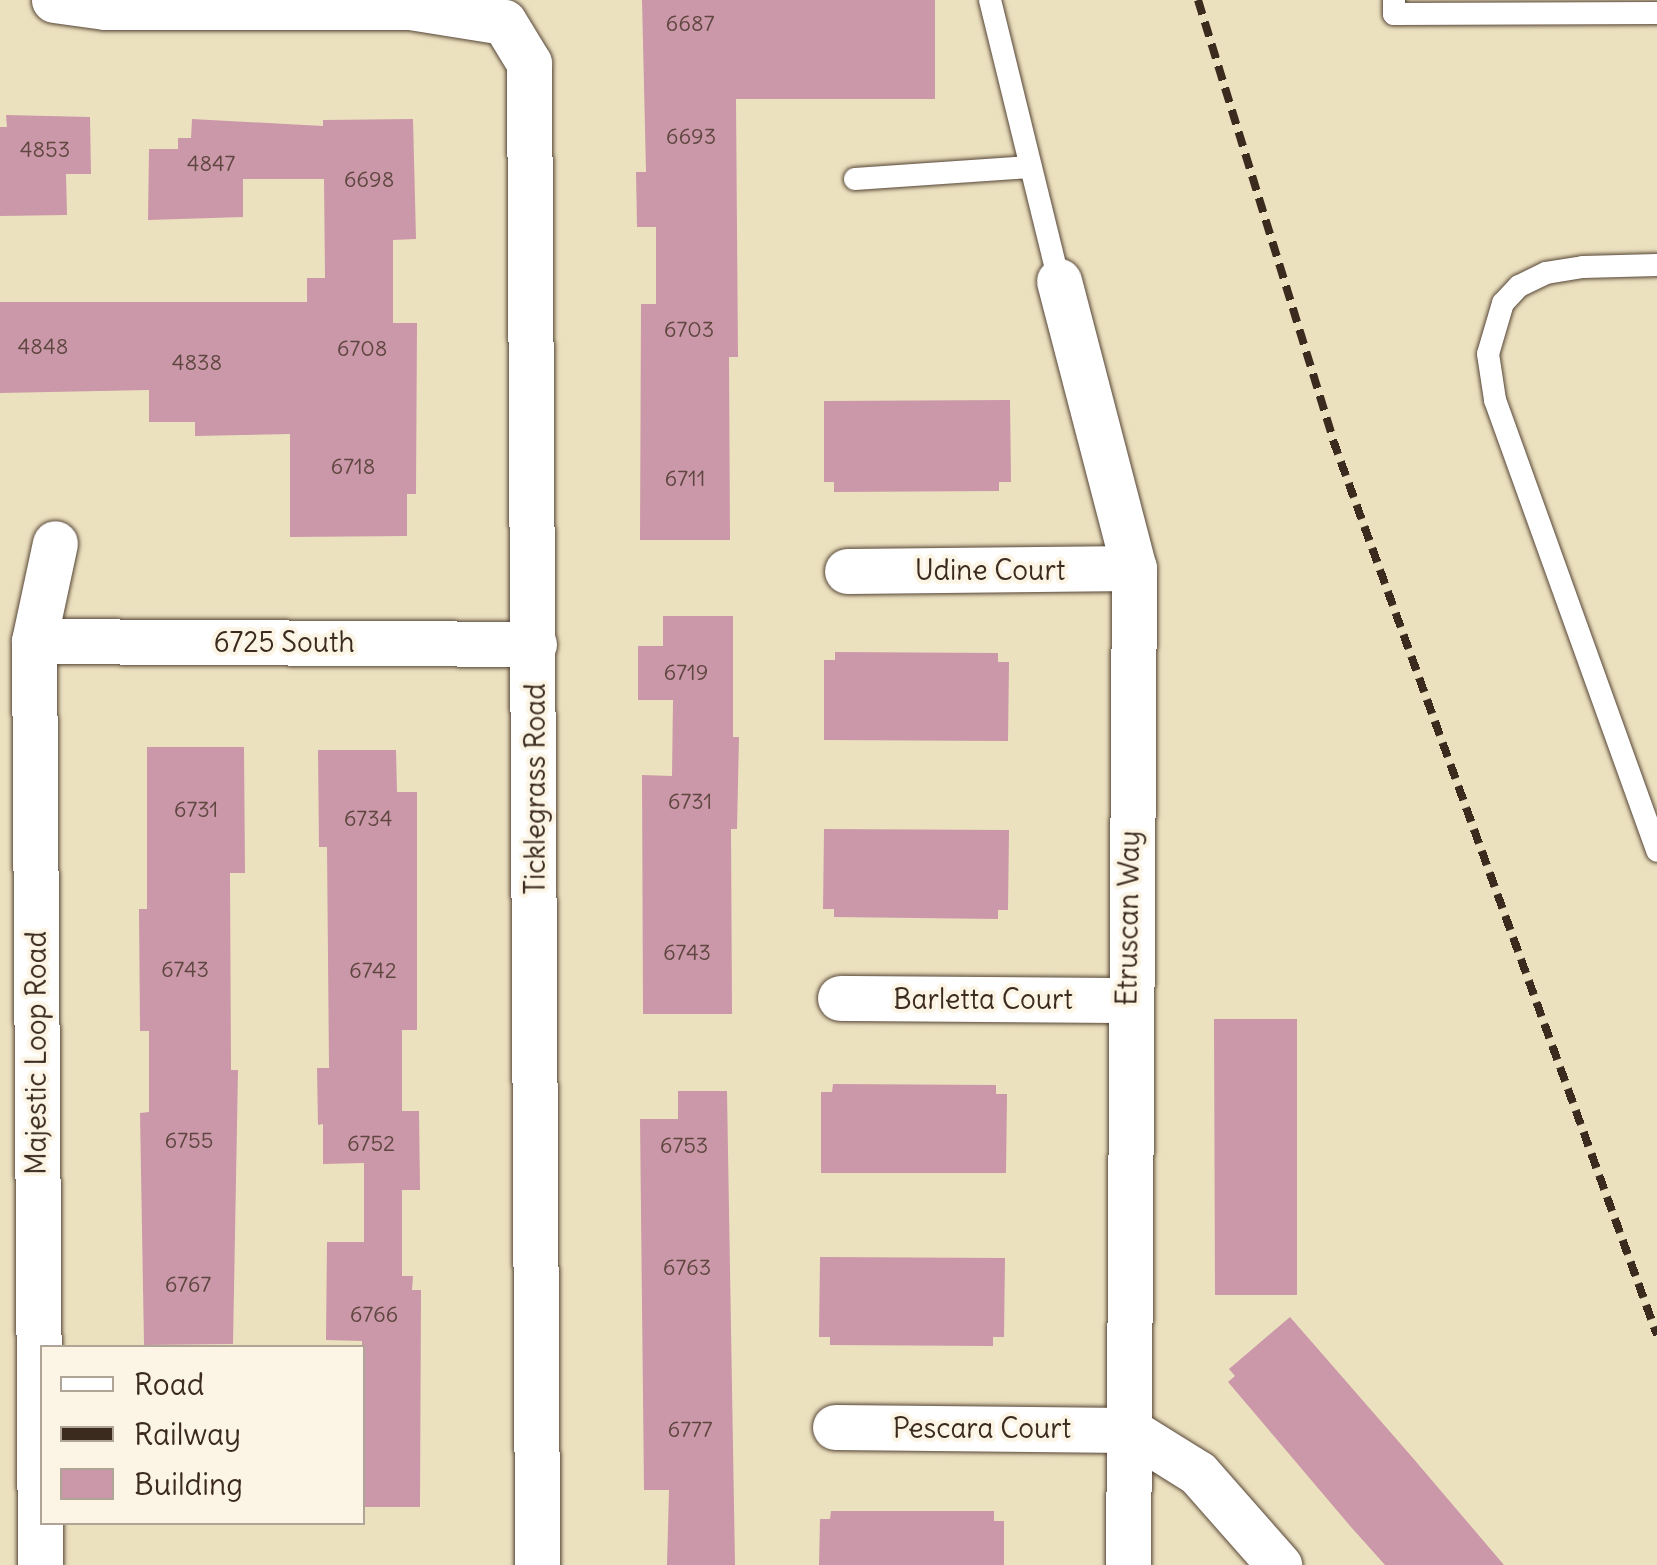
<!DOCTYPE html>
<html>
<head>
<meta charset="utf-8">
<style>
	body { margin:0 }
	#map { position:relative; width:1657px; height:1565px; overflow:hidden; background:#ece1bf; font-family:Delius,sans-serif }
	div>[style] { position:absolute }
	.building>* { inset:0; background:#ca98a8 }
	.roads { filter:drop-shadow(0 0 2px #564536) drop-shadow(0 0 2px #564536) }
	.lane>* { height:22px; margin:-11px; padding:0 11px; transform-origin:11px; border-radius:11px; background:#fff }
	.street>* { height:45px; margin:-22.5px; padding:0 22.5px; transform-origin:22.5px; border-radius:22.5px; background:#fff }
	.rail>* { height:8px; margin-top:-4px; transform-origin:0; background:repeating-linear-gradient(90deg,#3b2a1e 0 15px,transparent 0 23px) }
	span { translate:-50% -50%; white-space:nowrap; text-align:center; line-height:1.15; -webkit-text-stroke:8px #fcf5e5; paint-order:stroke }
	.number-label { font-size:22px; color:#5f4640 }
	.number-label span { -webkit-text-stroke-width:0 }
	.street-label { font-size:28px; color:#3b2a1e }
	.legend { position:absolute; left:40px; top:1345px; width:325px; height:180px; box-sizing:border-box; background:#fcf5e5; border:2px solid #afa495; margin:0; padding:12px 18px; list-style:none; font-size:30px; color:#3b2a1e }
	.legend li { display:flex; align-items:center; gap:20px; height:50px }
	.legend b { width:50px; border:2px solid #afa495 }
</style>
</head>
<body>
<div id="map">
	<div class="building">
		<div style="clip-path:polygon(642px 0,935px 0,935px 99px,736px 99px,738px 357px,729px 357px,730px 540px,640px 540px,641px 304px,656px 304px,656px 227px,637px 227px,636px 172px,646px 172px)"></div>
		<div style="clip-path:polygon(6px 115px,90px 117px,91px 174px,66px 174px,67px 215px,0 216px,0 127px,7px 127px)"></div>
		<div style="clip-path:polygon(192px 119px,323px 126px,323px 120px,413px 119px,416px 239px,393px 240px,393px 323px,417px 323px,416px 494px,407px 494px,407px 536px,290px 537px,290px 434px,195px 436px,195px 422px,149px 422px,149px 390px,0 393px,0 302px,307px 302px,307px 278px,325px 278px,324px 179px,243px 179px,243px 217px,148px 220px,149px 149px,178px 149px,178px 138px,191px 138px)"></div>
		<div style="clip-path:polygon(1010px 400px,1011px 482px,999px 482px,999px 491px,834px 492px,834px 482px,824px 482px,824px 401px)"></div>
		<div style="clip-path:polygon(663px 616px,733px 616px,733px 737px,739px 737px,737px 829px,731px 829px,732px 1014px,643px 1014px,642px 775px,672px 776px,673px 700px,638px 700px,638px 646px,663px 646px)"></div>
		<div style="clip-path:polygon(835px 652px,998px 653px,998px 662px,1009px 662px,1008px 741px,824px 740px,824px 660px,835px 660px)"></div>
		<div style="clip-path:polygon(147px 747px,244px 747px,245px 873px,230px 873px,231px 1070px,238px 1070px,233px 1344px,144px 1345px,140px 1113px,149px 1112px,149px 1031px,140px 1031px,139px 909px,147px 909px)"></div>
		<div style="clip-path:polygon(318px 750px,396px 750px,397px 792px,417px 792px,417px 1030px,402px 1030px,402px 1111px,419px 1111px,420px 1190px,402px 1190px,402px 1276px,413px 1276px,412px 1290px,421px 1290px,420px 1507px,362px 1507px,362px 1341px,326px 1340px,327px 1242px,364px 1242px,364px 1163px,323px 1164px,323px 1124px,318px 1125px,317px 1068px,329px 1068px,327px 847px,319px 847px)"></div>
		<div style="clip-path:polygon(824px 829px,1009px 830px,1008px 910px,998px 910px,998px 919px,834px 917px,834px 909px,823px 909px)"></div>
		<div style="clip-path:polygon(1214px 1019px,1297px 1019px,1297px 1295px,1215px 1295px)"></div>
		<div style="clip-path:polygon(833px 1084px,996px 1085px,996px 1094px,1007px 1094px,1006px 1173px,821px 1173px,821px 1092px,832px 1092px)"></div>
		<div style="clip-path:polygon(678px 1091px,727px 1091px,735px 1565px,667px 1565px,669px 1490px,644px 1490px,640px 1119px,678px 1119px)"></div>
		<div style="clip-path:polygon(820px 1257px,1005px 1258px,1004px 1337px,993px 1337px,993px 1346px,830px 1345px,830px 1337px,819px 1337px)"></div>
		<div style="clip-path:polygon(1290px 1317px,1412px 1457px,1504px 1565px,1385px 1565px,1351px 1527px,1228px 1382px,1235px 1376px,1229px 1369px)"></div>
		<div style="clip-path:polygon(831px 1511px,994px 1511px,994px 1521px,1004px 1521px,1004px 1565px,819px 1565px,820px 1519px,830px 1519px)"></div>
	</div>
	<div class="roads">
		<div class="lane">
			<div style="left:990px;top:0;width:289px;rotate:76.2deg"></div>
			<div style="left:1394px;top:0;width:14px;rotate:90deg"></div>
			<div style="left:1394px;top:14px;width:263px;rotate:-0.2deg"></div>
			<div style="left:855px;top:179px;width:175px;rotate:-3.9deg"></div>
			<div style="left:1657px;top:265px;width:74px;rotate:178.5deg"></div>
			<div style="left:1583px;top:267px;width:37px;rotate:171deg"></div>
			<div style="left:1546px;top:273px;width:30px;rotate:154deg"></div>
			<div style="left:1519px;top:286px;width:23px;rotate:133deg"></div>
			<div style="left:1503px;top:303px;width:53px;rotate:106.4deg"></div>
			<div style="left:1488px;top:354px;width:47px;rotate:81.3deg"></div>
			<div style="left:1495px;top:400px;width:479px;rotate:70.2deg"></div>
		</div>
		<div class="street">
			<div style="left:54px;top:0;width:51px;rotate:7.8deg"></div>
			<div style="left:105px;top:7px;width:305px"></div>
			<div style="left:410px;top:7px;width:95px;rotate:9.1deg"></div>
			<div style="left:504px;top:22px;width:48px;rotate:58.6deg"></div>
			<div style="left:529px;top:63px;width:1502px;rotate:89.69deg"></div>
			<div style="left:1059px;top:281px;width:297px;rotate:75.4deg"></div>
			<div style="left:1134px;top:568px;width:997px;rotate:90.34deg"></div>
			<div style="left:847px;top:571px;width:287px;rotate:-0.6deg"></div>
			<div style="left:34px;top:641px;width:500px;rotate:0.34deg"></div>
			<div style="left:840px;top:998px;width:287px;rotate:0.4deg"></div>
			<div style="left:835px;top:1427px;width:294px;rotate:0.6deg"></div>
			<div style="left:1129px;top:1430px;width:81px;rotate:31.9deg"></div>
			<div style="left:1198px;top:1473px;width:123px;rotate:48.6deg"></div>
			<div style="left:40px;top:1565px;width:924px;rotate:-90.37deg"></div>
			<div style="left:34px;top:641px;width:100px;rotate:-77.9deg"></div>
		</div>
	</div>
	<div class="rail">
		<div style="left:1198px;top:0;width:460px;rotate:72.9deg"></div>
		<div style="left:1333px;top:440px;width:952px;rotate:70.1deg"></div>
	</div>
	<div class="number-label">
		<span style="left:690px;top:24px">6687</span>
		<span style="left:691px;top:137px">6693</span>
		<span style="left:45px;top:150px">4853</span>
		<span style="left:211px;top:164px">4847</span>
		<span style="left:369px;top:180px">6698</span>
		<span style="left:689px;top:330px">6703</span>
		<span style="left:43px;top:347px">4848</span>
		<span style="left:362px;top:349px">6708</span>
		<span style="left:197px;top:363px">4838</span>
		<span style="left:353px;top:467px">6718</span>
		<span style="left:685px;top:479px">6711</span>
		<span style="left:686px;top:673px">6719</span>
		<span style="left:690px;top:802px">6731</span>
		<span style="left:196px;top:810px">6731</span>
		<span style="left:368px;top:819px">6734</span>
		<span style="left:687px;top:953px">6743</span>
		<span style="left:185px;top:970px">6743</span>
		<span style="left:373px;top:971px">6742</span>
		<span style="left:189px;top:1141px">6755</span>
		<span style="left:371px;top:1144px">6752</span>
		<span style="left:684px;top:1146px">6753</span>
		<span style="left:687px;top:1268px">6763</span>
		<span style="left:188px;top:1285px">6767</span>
		<span style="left:374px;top:1315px">6766</span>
		<span style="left:690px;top:1430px">6777</span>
	</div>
	<div class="street-label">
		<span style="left:990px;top:570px">Udine Court</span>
		<span style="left:284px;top:642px">6725 South</span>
		<span style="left:535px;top:789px;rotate:-90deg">Ticklegrass Road</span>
		<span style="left:1128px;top:918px;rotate:-89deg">Etruscan Way</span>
		<span style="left:983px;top:999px">Barletta Court</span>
		<span style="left:36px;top:1053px;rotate:-90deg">Majestic Loop Road</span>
		<span style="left:982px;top:1428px">Pescara Court</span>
	</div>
	<ul class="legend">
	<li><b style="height:12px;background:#fff"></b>Road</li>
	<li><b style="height:12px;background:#3b2a1e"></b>Railway</li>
	<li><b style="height:28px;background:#ca98a8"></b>Building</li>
	</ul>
</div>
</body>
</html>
